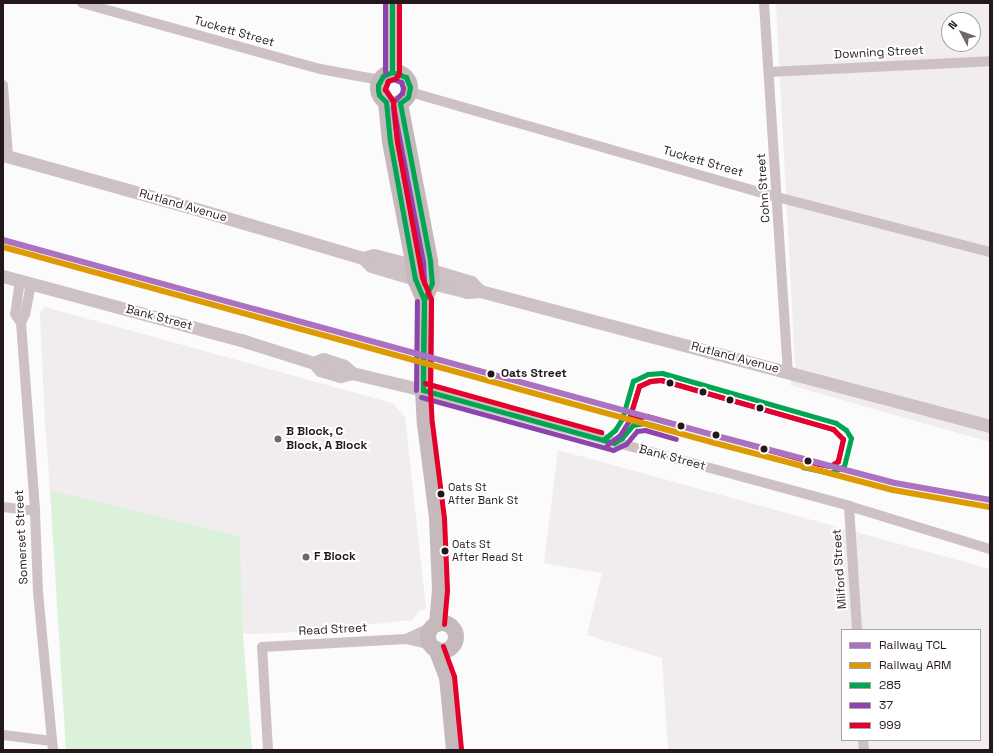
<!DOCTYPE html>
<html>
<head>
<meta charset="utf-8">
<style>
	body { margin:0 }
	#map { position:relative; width:993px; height:753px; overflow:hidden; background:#fafbfa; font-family:"Space Grotesk",sans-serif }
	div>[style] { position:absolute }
	.built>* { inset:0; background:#f1eced }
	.green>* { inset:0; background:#dbf1d9 }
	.minor>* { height:10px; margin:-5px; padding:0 5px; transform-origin:5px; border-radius:5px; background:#cec1c4 }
	.tertiary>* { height:13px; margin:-6.5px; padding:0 6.5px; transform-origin:6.5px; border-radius:6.5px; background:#cec1c4 }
	.primary>* { height:16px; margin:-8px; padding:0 8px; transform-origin:8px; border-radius:8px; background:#c6b9bc }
	.primary>.ring { margin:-8px; padding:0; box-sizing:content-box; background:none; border:16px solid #c6b9bc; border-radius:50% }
	.bus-1>* { height:5px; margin:-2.5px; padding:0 2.5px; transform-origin:2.5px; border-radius:2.5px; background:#00a651 }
	.bus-2>* { height:5px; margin:-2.5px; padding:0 2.5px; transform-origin:2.5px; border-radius:2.5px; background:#8e44ad }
	.bus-3>* { height:5px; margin:-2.5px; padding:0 2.5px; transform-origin:2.5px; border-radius:2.5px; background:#e4002b }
	.rail-1>* { height:6px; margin:-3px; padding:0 3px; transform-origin:3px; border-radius:3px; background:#ab72c2 }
	.rail-2>* { height:6px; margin:-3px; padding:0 3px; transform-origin:3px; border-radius:3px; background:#de9a03 }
	.dots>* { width:11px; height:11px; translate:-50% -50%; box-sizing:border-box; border:2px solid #fff; border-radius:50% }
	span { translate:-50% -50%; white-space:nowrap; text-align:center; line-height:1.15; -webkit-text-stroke:4px #fff; paint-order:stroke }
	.bus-label { font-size:11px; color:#25181c }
	.left { translate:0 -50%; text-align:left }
	.street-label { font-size:12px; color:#25181c }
	.stop-label { font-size:12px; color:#25181c; font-weight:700 }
	.poi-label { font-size:12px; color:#25181c; font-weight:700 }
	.frame { position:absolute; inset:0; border:4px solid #25181c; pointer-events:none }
	.legend { position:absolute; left:841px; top:629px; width:140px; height:112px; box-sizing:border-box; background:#fff; border:1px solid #a8a3a4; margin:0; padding:5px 7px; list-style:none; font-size:12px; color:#25181c }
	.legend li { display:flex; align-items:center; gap:8px; height:20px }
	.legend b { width:20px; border:1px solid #a8a3a4 }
	.north { position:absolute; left:941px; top:12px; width:40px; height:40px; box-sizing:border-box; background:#fff; border:1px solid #a8a3a4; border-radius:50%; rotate:311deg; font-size:11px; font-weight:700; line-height:16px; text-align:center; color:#25181c }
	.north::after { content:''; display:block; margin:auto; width:14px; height:18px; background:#70676a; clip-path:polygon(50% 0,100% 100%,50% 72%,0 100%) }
</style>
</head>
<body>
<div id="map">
	<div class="built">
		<div style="clip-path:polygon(evenodd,776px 3px,990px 3px,990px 442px,790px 385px,795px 366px,776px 3px,949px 20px,973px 20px,973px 44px,949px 44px,949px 20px)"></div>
		<div style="clip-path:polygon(45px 307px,392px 403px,405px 417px,426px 609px,419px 611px,412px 620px,284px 633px,243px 634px,240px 536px,50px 490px,45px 424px,40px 312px)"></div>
		<div style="clip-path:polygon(evenodd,558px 450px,990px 569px,990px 750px,668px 750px,662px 658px,587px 635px,602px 573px,544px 563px,558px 450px,842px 630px,980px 630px,980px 740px,842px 740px,842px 630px)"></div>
	</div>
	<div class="green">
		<div style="clip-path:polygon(50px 490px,240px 536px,243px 634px,252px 750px,66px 750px)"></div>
	</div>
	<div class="minor">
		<div style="left:82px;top:3px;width:247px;rotate:15.5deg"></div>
		<div style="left:320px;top:69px;width:61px;rotate:10.4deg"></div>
		<div style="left:764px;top:3px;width:369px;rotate:86.3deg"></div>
		<div style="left:769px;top:72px;width:221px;rotate:-2.8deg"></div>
		<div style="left:3px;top:85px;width:72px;rotate:86deg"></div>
		<div style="left:410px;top:92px;width:382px;rotate:16deg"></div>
		<div style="left:777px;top:197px;width:220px;rotate:14.5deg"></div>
		<div style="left:20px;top:280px;width:34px;rotate:98deg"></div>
		<div style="left:15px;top:314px;width:11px;rotate:56deg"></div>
		<div style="left:31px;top:284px;width:31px;rotate:101deg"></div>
		<div style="left:25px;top:314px;width:10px;rotate:114deg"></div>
		<div style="left:21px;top:323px;width:189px;rotate:85.7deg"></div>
		<div style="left:35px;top:511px;width:81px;rotate:87.9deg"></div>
		<div style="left:38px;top:592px;width:159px;rotate:84.6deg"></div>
		<div style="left:423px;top:390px;width:442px;rotate:15.2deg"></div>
		<div style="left:849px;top:506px;width:147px;rotate:17deg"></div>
		<div style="left:849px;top:506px;width:124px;rotate:86.3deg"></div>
		<div style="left:3px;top:507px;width:32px;rotate:7deg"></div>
		<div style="left:406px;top:639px;width:26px;rotate:-25deg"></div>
		<div style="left:3px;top:735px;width:49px;rotate:7deg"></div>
		<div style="left:863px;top:740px;width:10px;rotate:84deg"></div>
		<div style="left:268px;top:750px;width:103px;rotate:-93.3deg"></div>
		<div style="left:262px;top:647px;width:144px;rotate:-3.2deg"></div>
		<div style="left:406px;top:639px;width:26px;rotate:13deg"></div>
	</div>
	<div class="tertiary">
		<div style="left:3px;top:155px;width:197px;rotate:15.6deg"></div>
		<div style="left:193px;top:208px;width:177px;rotate:16.4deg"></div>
		<div style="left:363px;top:258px;width:11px;rotate:45deg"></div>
		<div style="left:371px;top:266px;width:46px;rotate:16.5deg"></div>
		<div style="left:415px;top:279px;width:54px;rotate:14deg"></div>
		<div style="left:467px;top:292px;width:13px;rotate:-4deg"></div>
		<div style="left:480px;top:291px;width:528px;rotate:14.83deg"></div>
		<div style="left:363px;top:258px;width:11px;rotate:-15deg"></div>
		<div style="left:374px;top:255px;width:59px;rotate:14.7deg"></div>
		<div style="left:431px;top:270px;width:42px;rotate:16.7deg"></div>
		<div style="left:471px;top:282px;width:13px;rotate:45deg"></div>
		<div style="left:3px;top:276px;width:246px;rotate:15.1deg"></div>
		<div style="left:241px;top:340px;width:77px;rotate:17.5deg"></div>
		<div style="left:314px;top:363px;width:9px;rotate:49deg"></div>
		<div style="left:320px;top:370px;width:21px;rotate:17deg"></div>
		<div style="left:340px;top:376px;width:12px;rotate:-14deg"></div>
		<div style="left:352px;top:373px;width:73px;rotate:13.5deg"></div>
		<div style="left:314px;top:363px;width:10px;rotate:-24deg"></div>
		<div style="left:323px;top:359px;width:22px;rotate:18deg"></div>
		<div style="left:344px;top:366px;width:11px;rotate:41deg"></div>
	</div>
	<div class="primary">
		<div style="left:392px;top:3px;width:69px;rotate:90deg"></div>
		<div class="ring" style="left:378px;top:72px;width:16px;height:16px"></div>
		<div style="left:386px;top:102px;width:40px;rotate:84.3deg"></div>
		<div style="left:390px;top:142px;width:116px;rotate:79.1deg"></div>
		<div style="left:412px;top:256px;width:23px;rotate:83deg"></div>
		<div style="left:415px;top:279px;width:23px;rotate:67deg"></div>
		<div style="left:424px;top:300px;width:90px;rotate:90.6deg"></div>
		<div style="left:423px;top:390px;width:34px;rotate:87deg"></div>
		<div style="left:425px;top:424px;width:95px;rotate:82.7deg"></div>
		<div style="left:437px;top:518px;width:72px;rotate:87.6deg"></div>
		<div style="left:440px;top:590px;width:33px;rotate:95deg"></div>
		<div style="left:400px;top:103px;width:161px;rotate:79.2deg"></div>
		<div style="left:430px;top:261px;width:22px;rotate:85deg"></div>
		<div style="left:432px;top:283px;width:19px;rotate:115deg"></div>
		<div class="ring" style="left:428px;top:623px;width:12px;height:12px"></div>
		<div style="left:436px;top:649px;width:30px;rotate:69deg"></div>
		<div style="left:447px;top:677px;width:73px;rotate:84.5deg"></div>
	</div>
	<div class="bus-1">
		<div style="left:392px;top:3px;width:69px;rotate:90deg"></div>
		<div style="left:392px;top:72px;width:15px;rotate:20deg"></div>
		<div style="left:406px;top:77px;width:11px;rotate:68deg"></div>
		<div style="left:410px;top:87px;width:10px;rotate:101deg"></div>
		<div style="left:408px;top:97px;width:10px;rotate:143deg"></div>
		<div style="left:400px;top:103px;width:161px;rotate:79.2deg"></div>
		<div style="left:430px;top:261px;width:22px;rotate:85deg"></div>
		<div style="left:432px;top:283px;width:19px;rotate:115deg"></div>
		<div style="left:424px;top:300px;width:23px;rotate:-113deg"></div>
		<div style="left:415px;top:279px;width:139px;rotate:-100.3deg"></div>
		<div style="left:390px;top:142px;width:40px;rotate:-95.7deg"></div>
		<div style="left:386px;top:102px;width:10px;rotate:-135deg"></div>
		<div style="left:379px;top:95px;width:5px;rotate:-101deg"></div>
		<div style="left:378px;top:90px;width:5px;rotate:-90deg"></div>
		<div style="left:378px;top:85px;width:10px;rotate:-61deg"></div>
		<div style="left:383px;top:76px;width:10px;rotate:-24deg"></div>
		<div style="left:424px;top:300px;width:90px;rotate:90.6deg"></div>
		<div style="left:423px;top:390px;width:29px;rotate:-90deg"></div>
		<div style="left:423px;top:361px;width:61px;rotate:-89.1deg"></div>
		<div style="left:423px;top:390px;width:198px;rotate:15.5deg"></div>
		<div style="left:614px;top:443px;width:9px;rotate:-32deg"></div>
		<div style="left:622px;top:438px;width:17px;rotate:-50deg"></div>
		<div style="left:633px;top:425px;width:12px;rotate:-9deg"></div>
		<div style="left:645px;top:423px;width:34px;rotate:15deg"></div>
		<div style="left:603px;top:440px;width:16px;rotate:-40deg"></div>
		<div style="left:615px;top:430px;width:13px;rotate:-58deg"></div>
		<div style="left:622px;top:419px;width:40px;rotate:-74deg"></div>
		<div style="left:633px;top:381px;width:17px;rotate:-25deg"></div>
		<div style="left:648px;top:374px;width:14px;rotate:-4deg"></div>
		<div style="left:662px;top:373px;width:181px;rotate:16deg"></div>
		<div style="left:836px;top:423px;width:12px;rotate:35deg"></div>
		<div style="left:846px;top:430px;width:9px;rotate:58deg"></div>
		<div style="left:851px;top:438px;width:29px;rotate:104deg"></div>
		<div style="left:844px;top:466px;width:15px;rotate:152deg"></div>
		<div style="left:831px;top:473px;width:29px;rotate:-168deg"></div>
	</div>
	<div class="bus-2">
		<div style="left:385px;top:3px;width:69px;rotate:90deg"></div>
		<div style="left:393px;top:79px;width:9px;rotate:21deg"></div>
		<div style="left:401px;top:82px;width:6px;rotate:72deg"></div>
		<div style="left:403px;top:88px;width:5px;rotate:101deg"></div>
		<div style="left:402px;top:93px;width:13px;rotate:135deg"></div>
		<div style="left:393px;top:102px;width:15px;rotate:-122deg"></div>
		<div style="left:385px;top:89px;width:9px;rotate:-69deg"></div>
		<div style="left:388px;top:81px;width:5px;rotate:-22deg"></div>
		<div style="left:393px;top:106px;width:159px;rotate:79.1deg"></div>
		<div style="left:423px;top:262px;width:21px;rotate:87deg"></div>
		<div style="left:424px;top:283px;width:145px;rotate:-100.8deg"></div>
		<div style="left:397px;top:141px;width:35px;rotate:-97deg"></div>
		<div style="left:416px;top:390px;width:89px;rotate:-89.4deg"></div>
		<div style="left:430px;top:390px;width:88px;rotate:-89.3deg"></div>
		<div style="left:421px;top:397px;width:199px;rotate:15.4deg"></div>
		<div style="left:613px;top:450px;width:14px;rotate:-25deg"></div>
		<div style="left:626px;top:444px;width:17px;rotate:-50deg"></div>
		<div style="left:637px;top:431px;width:8px;rotate:-7deg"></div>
		<div style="left:645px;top:430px;width:32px;rotate:16deg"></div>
		<div style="left:607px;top:445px;width:16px;rotate:-38deg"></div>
		<div style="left:620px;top:435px;width:15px;rotate:-58deg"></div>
		<div style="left:628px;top:422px;width:38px;rotate:-73deg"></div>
		<div style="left:639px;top:386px;width:12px;rotate:-24deg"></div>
		<div style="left:650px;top:381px;width:11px;rotate:-5deg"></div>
		<div style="left:661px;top:380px;width:179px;rotate:15.9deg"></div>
		<div style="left:833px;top:429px;width:14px;rotate:45deg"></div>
		<div style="left:843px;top:439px;width:23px;rotate:103deg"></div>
		<div style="left:838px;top:461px;width:9px;rotate:148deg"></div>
		<div style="left:830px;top:466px;width:11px;rotate:-170deg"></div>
	</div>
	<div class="bus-3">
		<div style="left:399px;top:3px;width:70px;rotate:90deg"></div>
		<div style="left:399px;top:73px;width:6px;rotate:121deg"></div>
		<div style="left:396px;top:78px;width:9px;rotate:159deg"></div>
		<div style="left:388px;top:81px;width:9px;rotate:111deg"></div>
		<div style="left:385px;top:89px;width:14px;rotate:56deg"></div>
		<div style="left:393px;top:101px;width:40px;rotate:84.3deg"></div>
		<div style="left:397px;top:141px;width:138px;rotate:79.6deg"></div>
		<div style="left:422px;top:277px;width:24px;rotate:68deg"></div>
		<div style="left:431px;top:299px;width:91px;rotate:90.6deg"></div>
		<div style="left:430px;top:390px;width:33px;rotate:87deg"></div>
		<div style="left:432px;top:423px;width:96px;rotate:82.8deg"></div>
		<div style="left:444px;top:518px;width:72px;rotate:87.6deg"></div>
		<div style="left:447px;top:590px;width:34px;rotate:95deg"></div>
		<div style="left:661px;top:380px;width:179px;rotate:15.9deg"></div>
		<div style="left:833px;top:429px;width:14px;rotate:45deg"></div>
		<div style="left:843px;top:439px;width:23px;rotate:103deg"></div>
		<div style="left:838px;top:461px;width:9px;rotate:148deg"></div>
		<div style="left:830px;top:466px;width:11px;rotate:-170deg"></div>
		<div style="left:819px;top:464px;width:179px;rotate:-164.4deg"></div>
		<div style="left:647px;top:416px;width:18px;rotate:171deg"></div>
		<div style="left:629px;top:419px;width:34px;rotate:-73deg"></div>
		<div style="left:639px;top:386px;width:12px;rotate:-24deg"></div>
		<div style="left:650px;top:381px;width:11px;rotate:-5deg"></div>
		<div style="left:425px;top:383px;width:183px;rotate:15.6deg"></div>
		<div style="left:443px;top:646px;width:32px;rotate:70deg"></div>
		<div style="left:454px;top:676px;width:73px;rotate:84.5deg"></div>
	</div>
	<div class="rail-1">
		<div style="left:3px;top:240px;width:736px;rotate:15.36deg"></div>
		<div style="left:713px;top:435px;width:188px;rotate:14.8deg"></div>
		<div style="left:895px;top:483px;width:97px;rotate:10.1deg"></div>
	</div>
	<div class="rail-2">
		<div style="left:3px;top:247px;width:734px;rotate:15.4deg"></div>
		<div style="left:711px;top:442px;width:188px;rotate:14.8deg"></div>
		<div style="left:893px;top:490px;width:97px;rotate:10deg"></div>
	</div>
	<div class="dots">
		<div style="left:491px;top:374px;background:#25181c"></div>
		<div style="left:670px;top:383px;background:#25181c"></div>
		<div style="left:703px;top:392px;background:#25181c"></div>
		<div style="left:730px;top:400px;background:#25181c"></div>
		<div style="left:760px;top:408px;background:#25181c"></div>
		<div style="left:681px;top:426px;background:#25181c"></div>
		<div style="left:716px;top:435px;background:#25181c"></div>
		<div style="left:278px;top:439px;background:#70676a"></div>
		<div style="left:764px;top:449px;background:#25181c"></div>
		<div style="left:808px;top:461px;background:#25181c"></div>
		<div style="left:441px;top:494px;background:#25181c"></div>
		<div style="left:445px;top:551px;background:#25181c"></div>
		<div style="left:306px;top:557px;background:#70676a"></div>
	</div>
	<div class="bus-label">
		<span class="left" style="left:448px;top:494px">Oats St<br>After Bank St</span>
		<span class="left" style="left:452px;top:551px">Oats St<br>After Read St</span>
	</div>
	<div class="street-label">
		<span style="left:234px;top:32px;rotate:16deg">Tuckett Street</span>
		<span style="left:879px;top:53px;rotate:-3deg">Downing Street</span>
		<span style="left:703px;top:162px;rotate:16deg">Tuckett Street</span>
		<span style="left:764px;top:188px;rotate:-94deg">Cohn Street</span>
		<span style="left:183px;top:206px;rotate:16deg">Rutland Avenue</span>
		<span style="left:159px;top:318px;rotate:15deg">Bank Street</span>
		<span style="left:735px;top:358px;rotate:15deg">Rutland Avenue</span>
		<span style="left:672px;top:458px;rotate:15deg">Bank Street</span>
		<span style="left:22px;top:537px;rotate:-93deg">Somerset Street</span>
		<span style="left:840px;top:569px;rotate:-94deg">Milford Street</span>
		<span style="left:333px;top:630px;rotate:-3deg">Read Street</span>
	</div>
	<div class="stop-label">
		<span class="left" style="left:501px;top:374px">Oats Street</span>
	</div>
	<div class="poi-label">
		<span class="left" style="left:286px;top:439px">B Block, C<br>Block, A Block</span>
		<span class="left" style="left:314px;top:557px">F Block</span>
	</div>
	<div class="frame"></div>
	<ul class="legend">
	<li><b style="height:5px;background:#ab72c2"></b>Railway TCL</li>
	<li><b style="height:5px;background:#de9a03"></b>Railway ARM</li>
	<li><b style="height:5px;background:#00a651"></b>285</li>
	<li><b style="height:5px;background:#8e44ad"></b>37</li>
	<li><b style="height:5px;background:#e4002b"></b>999</li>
	</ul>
	<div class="north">N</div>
</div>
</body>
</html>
